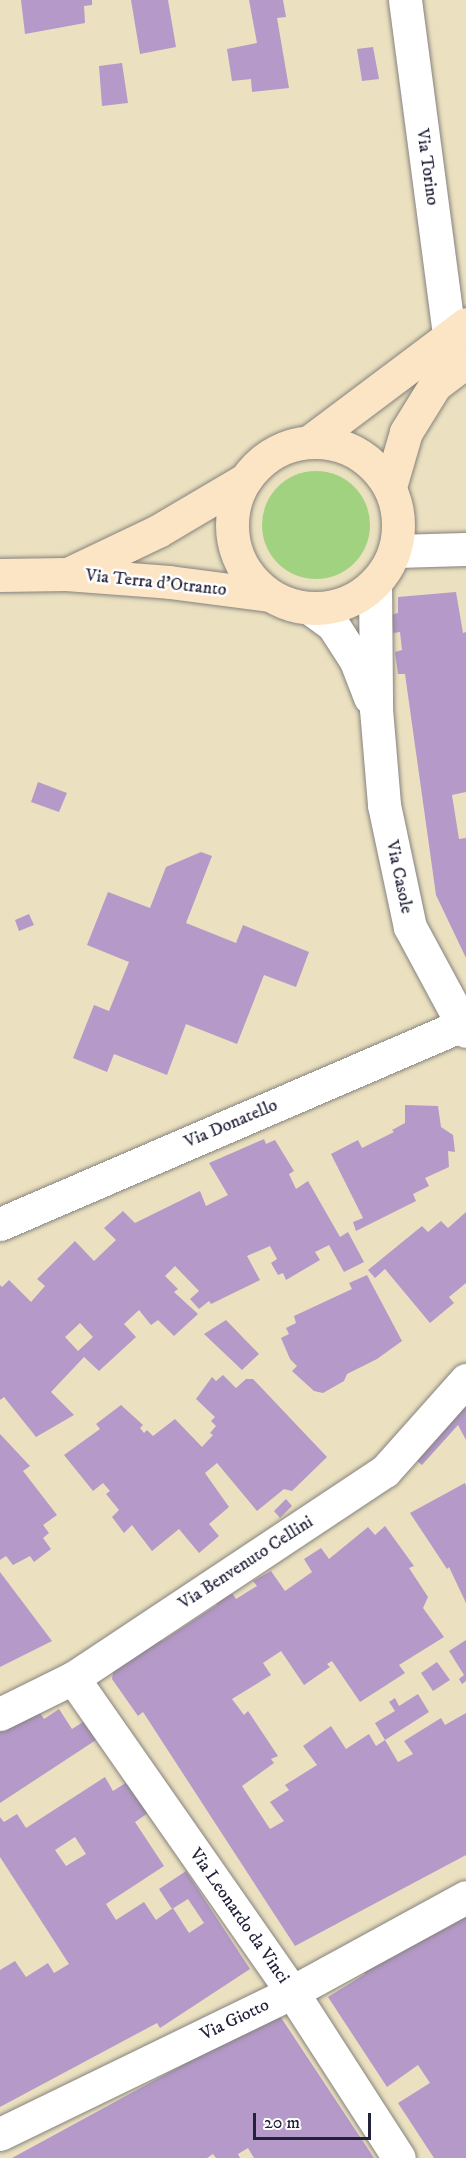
<!DOCTYPE html>
<html>
<head>
<meta charset="utf-8">
<style>
	body { margin:0 }
	#map { position:relative; width:466px; height:2158px; overflow:hidden; background:#ebe1c0; font-family:"IM FELL DW Pica",serif }
	div>[style] { position:absolute }
	.green>* { inset:0; background:#a1d280 }
	.round { border-radius:50% }
	.building>* { inset:0; background:#b499c9 }
	.roads { filter:drop-shadow(0 0 2px #86827e) drop-shadow(0 0 2px #86827e) }
	.street>* { height:33px; margin:-16.5px; padding:0 16.5px; transform-origin:16.5px; border-radius:16.5px; background:#fff }
	.secondary>* { height:33px; margin:-16.5px; padding:0 16.5px; transform-origin:16.5px; border-radius:16.5px; background:#fce5c4 }
	.secondary>.ring { margin:-16.5px; padding:0; box-sizing:content-box; background:none; border:33px solid #fce5c4; border-radius:50% }
	span { translate:-50% -50%; white-space:nowrap; text-align:center; line-height:1.15; -webkit-text-stroke:5px #fff; paint-order:stroke }
	.street-label { font-size:18px; color:#22223b }
	.scale { position:absolute; left:253px; top:2113px; width:118px; height:27px; box-sizing:border-box; border:3px solid #22223b; border-top:0; padding-left:8px; font-size:18px; line-height:21px; white-space:nowrap; color:#22223b; -webkit-text-stroke:4px #fff; paint-order:stroke }
</style>
</head>
<body>
<div id="map">
	<div class="green">
		<div class="round" style="left:262px;top:471px;width:108px;height:108px"></div>
	</div>
	<div class="building">
		<div style="clip-path:polygon(21px 0,92px 0,92px 5px,84px 6px,85px 23px,25px 34px)"></div>
		<div style="clip-path:polygon(131px 0,168px 0,176px 47px,140px 54px)"></div>
		<div style="clip-path:polygon(249px 0,283px 0,286px 17px,277px 18px,289px 88px,252px 92px,251px 79px,232px 81px,227px 49px,257px 43px)"></div>
		<div style="clip-path:polygon(373px 47px,379px 79px,362px 81px,357px 49px)"></div>
		<div style="clip-path:polygon(122px 63px,128px 103px,102px 106px,99px 66px)"></div>
		<div style="clip-path:polygon(456px 592px,463px 633px,466px 632px,466px 792px,452px 795px,459px 839px,466px 838px,466px 958px,436px 895px,405px 674px,398px 674px,395px 652px,402px 650px,400px 632px,393px 633px,391px 615px,398px 613px,398px 597px)"></div>
		<div style="clip-path:polygon(38px 782px,67px 793px,59px 812px,31px 802px)"></div>
		<div style="clip-path:polygon(201px 852px,212px 856px,186px 923px,236px 943px,243px 925px,309px 952px,296px 987px,264px 975px,237px 1044px,186px 1024px,167px 1075px,114px 1054px,107px 1072px,73px 1058px,94px 1005px,109px 1011px,129px 962px,87px 945px,108px 892px,150px 908px,166px 867px)"></div>
		<div style="clip-path:polygon(29px 914px,34px 925px,19px 931px,15px 920px)"></div>
		<div style="clip-path:polygon(405px 1105px,438px 1106px,441px 1127px,453px 1135px,455px 1152px,448px 1151px,449px 1167px,425px 1178px,429px 1186px,413px 1194px,416px 1201px,356px 1231px,353px 1222px,363px 1218px,331px 1154px,358px 1140px,362px 1148px,394px 1132px,392px 1130px,405px 1123px)"></div>
		<div style="clip-path:polygon(evenodd,264px 1139px,266px 1144px,275px 1140px,294px 1171px,289px 1174px,296px 1189px,308px 1181px,340px 1237px,348px 1232px,364px 1262px,344px 1272px,329px 1245px,315px 1252px,320px 1260px,286px 1280px,283px 1273px,278px 1275px,271px 1263px,277px 1259px,270px 1246px,247px 1256px,260px 1280px,211px 1304px,209px 1301px,199px 1309px,190px 1299px,199px 1291px,175px 1266px,165px 1276px,178px 1289px,174px 1292px,198px 1314px,174px 1336px,158px 1320px,151px 1325px,139px 1310px,124px 1324px,136px 1337px,99px 1371px,84px 1357px,51px 1392px,74px 1415px,36px 1437px,4px 1397px,0 1400px,0 1285px,2px 1287px,9px 1280px,31px 1302px,45px 1286px,37px 1279px,75px 1241px,94px 1261px,116px 1240px,104px 1228px,123px 1211px,135px 1223px,200px 1191px,206px 1206px,228px 1195px,209px 1163px,264px 1139px,80px 1323px,93px 1337px,78px 1351px,65px 1337px,80px 1323px)"></div>
		<div style="clip-path:polygon(466px 1212px,466px 1283px,449px 1297px,454px 1303px,430px 1323px,385px 1269px,375px 1278px,368px 1270px,422px 1226px,428px 1232px,441px 1221px,448px 1228px)"></div>
		<div style="clip-path:polygon(367px 1275px,402px 1341px,377px 1359px,347px 1374px,344px 1381px,323px 1393px,314px 1391px,292px 1371px,297px 1366px,290px 1359px,281px 1338px,289px 1334px,286px 1328px,296px 1323px,294px 1316px,352px 1289px,349px 1283px)"></div>
		<div style="clip-path:polygon(226px 1320px,259px 1354px,242px 1370px,204px 1334px)"></div>
		<div style="clip-path:polygon(223px 1375px,236px 1388px,246px 1379px,253px 1379px,327px 1457px,292px 1491px,284px 1489px,257px 1511px,217px 1463px,205px 1473px,229px 1507px,209px 1524px,219px 1536px,199px 1553px,179px 1529px,152px 1551px,132px 1525px,124px 1533px,112px 1517px,119px 1510px,106px 1494px,110px 1491px,103px 1483px,93px 1491px,64px 1455px,100px 1429px,96px 1424px,121px 1405px,143px 1425px,140px 1428px,144px 1433px,147px 1430px,153px 1436px,175px 1419px,202px 1447px,213px 1435px,210px 1433px,216px 1426px,211px 1421px,215px 1417px,196px 1399px,212px 1377px,216px 1381px)"></div>
		<div style="clip-path:polygon(466px 1402px,466px 1440px,458px 1425px,422px 1465px,415px 1459px)"></div>
		<div style="clip-path:polygon(0 1434px,30px 1466px,23px 1471px,57px 1515px,43px 1525px,49px 1533px,43px 1538px,51px 1549px,34px 1562px,30px 1556px,13px 1565px,6px 1556px,0 1560px)"></div>
		<div style="clip-path:polygon(465px 1483px,466px 1486px,466px 1603px,449px 1567px,447px 1569px,410px 1513px)"></div>
		<div style="clip-path:polygon(286px 1499px,292px 1506px,280px 1518px,274px 1511px)"></div>
		<div style="clip-path:polygon(385px 1526px,414px 1566px,409px 1568px,428px 1597px,423px 1608px,444px 1637px,399px 1665px,405px 1673px,360px 1702px,332px 1661px,327px 1664px,330px 1667px,304px 1685px,281px 1651px,263px 1663px,271px 1675px,232px 1699px,244px 1715px,248px 1711px,278px 1756px,271px 1759px,274px 1763px,242px 1786px,270px 1829px,284px 1821px,270px 1802px,289px 1790px,285px 1785px,317px 1765px,303px 1746px,331px 1726px,346px 1749px,369px 1734px,376px 1746px,385px 1740px,398px 1762px,413px 1754px,404px 1741px,441px 1718px,445px 1725px,466px 1713px,466px 1855px,295px 1946px,143px 1712px,138px 1716px,112px 1679px,116px 1655px,159px 1636px,162px 1641px,217px 1605px,216px 1601px,232px 1593px,236px 1599px,257px 1586px,253px 1581px,271px 1571px,285px 1591px,312px 1572px,304px 1559px,321px 1548px,329px 1559px,368px 1527px,375px 1535px)"></div>
		<div style="clip-path:polygon(0 1572px,52px 1641px,0 1667px)"></div>
		<div style="clip-path:polygon(466px 1640px,466px 1681px,462px 1684px,459px 1679px,464px 1675px,449px 1651px)"></div>
		<div style="clip-path:polygon(437px 1662px,450px 1680px,433px 1691px,421px 1673px)"></div>
		<div style="clip-path:polygon(418px 1694px,429px 1712px,385px 1740px,375px 1723px,395px 1711px,389px 1702px,395px 1698px,399px 1706px)"></div>
		<div style="clip-path:polygon(36px 1707px,44px 1719px,59px 1709px,72px 1729px,83px 1722px,96px 1740px,0 1803px,0 1717px)"></div>
		<div style="clip-path:polygon(evenodd,105px 1777px,113px 1791px,127px 1782px,148px 1813px,135px 1822px,164px 1866px,106px 1904px,116px 1920px,144px 1902px,156px 1920px,173px 1908px,189px 1933px,204px 1923px,188px 1899px,172px 1909px,159px 1889px,186px 1871px,250px 1969px,160px 2028px,157px 2023px,0 2107px,0 1970px,15px 1961px,26px 1977px,48px 1963px,54px 1973px,69px 1964px,0 1857px,0 1817px,4px 1822px,17px 1814px,26px 1828px,105px 1777px,75px 1837px,86px 1854px,66px 1866px,55px 1850px,75px 1837px)"></div>
		<div style="clip-path:polygon(466px 1911px,466px 2158px,434px 2158px,398px 2103px,430px 2083px,418px 2065px,387px 2087px,328px 1997px,365px 1974px,360px 1967px)"></div>
		<div style="clip-path:polygon(278px 2013px,374px 2158px,254px 2158px,248px 2148px,238px 2154px,240px 2158px,216px 2158px,213px 2154px,207px 2158px,12px 2158px)"></div>
	</div>
	<div class="roads">
		<div class="street">
			<div style="left:405px;top:0;width:337px;rotate:82.5deg"></div>
			<div style="left:395px;top:551px;width:71px;rotate:-1.6deg"></div>
			<div style="left:375px;top:583px;width:126px;rotate:89.5deg"></div>
			<div style="left:376px;top:709px;width:96px;rotate:85.2deg"></div>
			<div style="left:384px;top:805px;width:125px;rotate:78deg"></div>
			<div style="left:410px;top:927px;width:118px;rotate:61.7deg"></div>
			<div style="left:311px;top:609px;width:27px;rotate:36deg"></div>
			<div style="left:333px;top:625px;width:43px;rotate:57.4deg"></div>
			<div style="left:356px;top:661px;width:39px;rotate:69deg"></div>
			<div style="left:0;top:1224px;width:503px;rotate:-23.3deg"></div>
			<div style="left:73px;top:1678px;width:383px;rotate:55.1deg"></div>
			<div style="left:292px;top:1992px;width:197px;rotate:57.2deg"></div>
			<div style="left:0;top:1714px;width:81px;rotate:-26.3deg"></div>
			<div style="left:73px;top:1678px;width:374px;rotate:-33.6deg"></div>
			<div style="left:385px;top:1471px;width:122px;rotate:-48.3deg"></div>
			<div style="left:0;top:2134px;width:325px;rotate:-25.9deg"></div>
			<div style="left:292px;top:1992px;width:198px;rotate:-28.6deg"></div>
		</div>
		<div class="secondary">
			<div class="ring" style="left:232px;top:442px;width:133px;height:133px"></div>
			<div style="left:309px;top:442px;width:196px;rotate:-36.9deg"></div>
			<div style="left:390px;top:487px;width:57px;rotate:-73.8deg"></div>
			<div style="left:406px;top:432px;width:55px;rotate:-58.3deg"></div>
			<div style="left:435px;top:385px;width:39px;rotate:-37deg"></div>
			<div style="left:68px;top:574px;width:100px;rotate:-25.5deg"></div>
			<div style="left:158px;top:531px;width:102px;rotate:-30.6deg"></div>
			<div style="left:0;top:575px;width:66px;rotate:-0.9deg"></div>
			<div style="left:66px;top:574px;width:103px;rotate:4.4deg"></div>
			<div style="left:169px;top:582px;width:101px;rotate:7.4deg"></div>
		</div>
	</div>
	<div class="street-label">
		<span style="left:427px;top:167px;rotate:82deg">Via Torino</span>
		<span style="left:156px;top:583px;rotate:6deg">Via Terra d'Otranto</span>
		<span style="left:399px;top:877px;rotate:78deg">Via Casole</span>
		<span style="left:231px;top:1124px;rotate:-23deg">Via Donatello</span>
		<span style="left:246px;top:1563px;rotate:-33deg">Via Benvenuto Cellini</span>
		<span style="left:239px;top:1916px;rotate:55deg">Via Leonardo da Vinci</span>
		<span style="left:235px;top:2020px;rotate:-26deg">Via Giotto</span>
	</div>
	<div class="scale">20 m</div>
</div>
</body>
</html>
